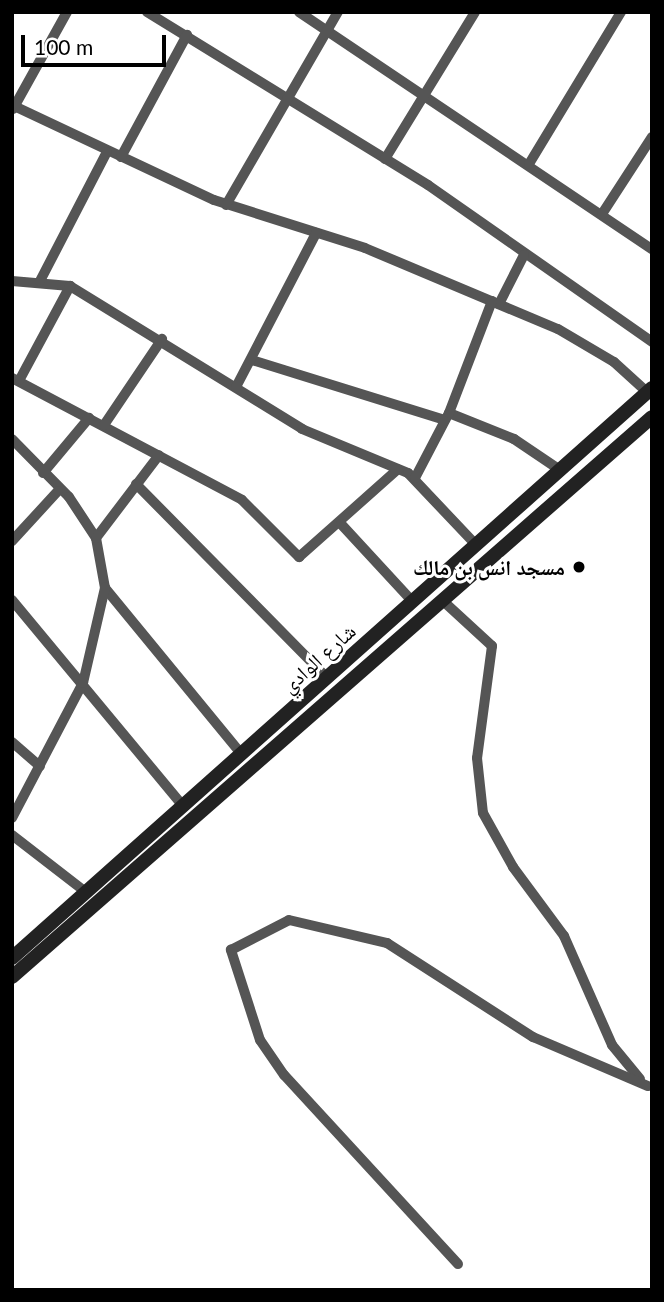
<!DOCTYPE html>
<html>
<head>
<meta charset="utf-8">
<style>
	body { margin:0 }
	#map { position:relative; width:664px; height:1302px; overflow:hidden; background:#fff; font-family:Lato,"Noto Naskh Arabic",sans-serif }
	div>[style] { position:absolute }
	.street>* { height:10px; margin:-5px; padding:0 5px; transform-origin:5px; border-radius:5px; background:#555 }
	.secondary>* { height:14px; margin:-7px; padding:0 7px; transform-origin:7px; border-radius:7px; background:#222 }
	.dots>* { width:19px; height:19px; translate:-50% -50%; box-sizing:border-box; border:4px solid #fff; border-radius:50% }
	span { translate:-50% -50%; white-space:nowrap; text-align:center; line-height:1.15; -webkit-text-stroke:6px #fff; paint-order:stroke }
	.poi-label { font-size:21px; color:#000; font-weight:700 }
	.right { translate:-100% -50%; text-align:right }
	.street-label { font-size:21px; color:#000 }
	.frame { position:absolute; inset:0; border:14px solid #000; pointer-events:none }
	.scale { position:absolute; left:21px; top:35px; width:145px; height:32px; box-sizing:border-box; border:4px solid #000; border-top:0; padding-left:9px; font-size:21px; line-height:24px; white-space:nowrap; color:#000; -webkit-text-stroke:5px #fff; paint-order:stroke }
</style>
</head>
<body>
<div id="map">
	<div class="street">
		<div style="left:147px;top:12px;width:330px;rotate:31.6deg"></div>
		<div style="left:428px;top:185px;width:274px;rotate:35deg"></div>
		<div style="left:299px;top:12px;width:425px;rotate:33.9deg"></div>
		<div style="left:12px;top:105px;width:223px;rotate:25.2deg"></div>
		<div style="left:214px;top:200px;width:158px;rotate:17.6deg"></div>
		<div style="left:365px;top:248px;width:209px;rotate:22.8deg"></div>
		<div style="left:558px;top:329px;width:65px;rotate:30.5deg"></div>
		<div style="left:614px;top:362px;width:45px;rotate:42.3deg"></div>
		<div style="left:13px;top:109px;width:111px;rotate:-60.9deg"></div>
		<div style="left:121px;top:157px;width:139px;rotate:-61.6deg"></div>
		<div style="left:385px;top:159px;width:172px;rotate:-58.5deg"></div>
		<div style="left:529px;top:164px;width:178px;rotate:-58.8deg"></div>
		<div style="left:226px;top:205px;width:223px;rotate:-59.9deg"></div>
		<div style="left:602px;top:214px;width:92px;rotate:-57deg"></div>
		<div style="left:12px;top:281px;width:58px;rotate:4.9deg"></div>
		<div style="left:70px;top:286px;width:273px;rotate:31.6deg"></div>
		<div style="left:302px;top:429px;width:115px;rotate:22.5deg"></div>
		<div style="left:408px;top:473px;width:99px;rotate:46.6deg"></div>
		<div style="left:40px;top:281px;width:145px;rotate:-62.6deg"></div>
		<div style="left:499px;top:304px;width:55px;rotate:-63deg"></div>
		<div style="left:252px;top:360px;width:202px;rotate:17.3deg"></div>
		<div style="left:12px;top:378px;width:260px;rotate:27.9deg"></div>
		<div style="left:242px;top:500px;width:81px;rotate:45deg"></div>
		<div style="left:299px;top:557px;width:132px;rotate:-41.6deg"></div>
		<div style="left:20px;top:379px;width:106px;rotate:-61.7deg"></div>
		<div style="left:236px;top:387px;width:174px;rotate:-62.5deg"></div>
		<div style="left:449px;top:413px;width:70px;rotate:21.8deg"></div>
		<div style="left:514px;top:439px;width:55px;rotate:34deg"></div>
		<div style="left:104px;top:425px;width:104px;rotate:-56deg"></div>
		<div style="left:12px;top:439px;width:81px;rotate:45.5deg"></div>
		<div style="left:69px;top:497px;width:49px;rotate:56.6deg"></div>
		<div style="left:96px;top:538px;width:51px;rotate:79.8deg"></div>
		<div style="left:105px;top:588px;width:216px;rotate:50.6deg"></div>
		<div style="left:43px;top:473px;width:72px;rotate:-50.1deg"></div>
		<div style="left:415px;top:478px;width:73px;rotate:-62.4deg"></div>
		<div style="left:449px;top:413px;width:120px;rotate:-69deg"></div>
		<div style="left:136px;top:484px;width:272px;rotate:45.4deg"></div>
		<div style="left:341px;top:524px;width:106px;rotate:47.3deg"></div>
		<div style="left:96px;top:538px;width:104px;rotate:-52.8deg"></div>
		<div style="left:12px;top:541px;width:68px;rotate:-47.4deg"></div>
		<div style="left:12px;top:600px;width:269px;rotate:50.3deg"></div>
		<div style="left:442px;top:600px;width:68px;rotate:42.6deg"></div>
		<div style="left:492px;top:646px;width:113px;rotate:97.6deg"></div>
		<div style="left:477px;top:758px;width:55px;rotate:83.8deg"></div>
		<div style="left:483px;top:813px;width:62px;rotate:60.9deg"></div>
		<div style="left:513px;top:867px;width:86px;rotate:53.5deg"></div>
		<div style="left:564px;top:936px;width:119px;rotate:66.2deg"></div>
		<div style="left:612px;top:1045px;width:44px;rotate:50.5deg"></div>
		<div style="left:12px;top:742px;width:37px;rotate:41deg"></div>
		<div style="left:12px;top:818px;width:153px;rotate:-62.3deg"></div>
		<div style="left:83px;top:683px;width:98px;rotate:-77deg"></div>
		<div style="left:12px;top:835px;width:95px;rotate:37.7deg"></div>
		<div style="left:458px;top:1264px;width:257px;rotate:-132.6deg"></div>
		<div style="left:284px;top:1075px;width:42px;rotate:-124.4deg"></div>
		<div style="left:260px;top:1040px;width:95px;rotate:-107.9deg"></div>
		<div style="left:231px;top:950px;width:65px;rotate:-27.3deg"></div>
		<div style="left:289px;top:920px;width:101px;rotate:13.2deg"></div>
		<div style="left:387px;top:943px;width:174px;rotate:32.8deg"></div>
		<div style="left:533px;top:1037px;width:125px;rotate:23.1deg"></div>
	</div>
	<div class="secondary">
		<div style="left:12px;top:958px;width:857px;rotate:-41.69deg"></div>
		<div style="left:12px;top:977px;width:850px;rotate:-41.19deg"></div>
	</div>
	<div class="dots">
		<div style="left:579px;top:567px;background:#000"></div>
	</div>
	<div class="poi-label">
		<span class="right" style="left:565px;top:567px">مسجد انس بن مالك</span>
	</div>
	<div class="street-label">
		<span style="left:318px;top:658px;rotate:-42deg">شارع الوادي</span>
	</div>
	<div class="frame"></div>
	<div class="scale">100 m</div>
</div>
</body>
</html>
